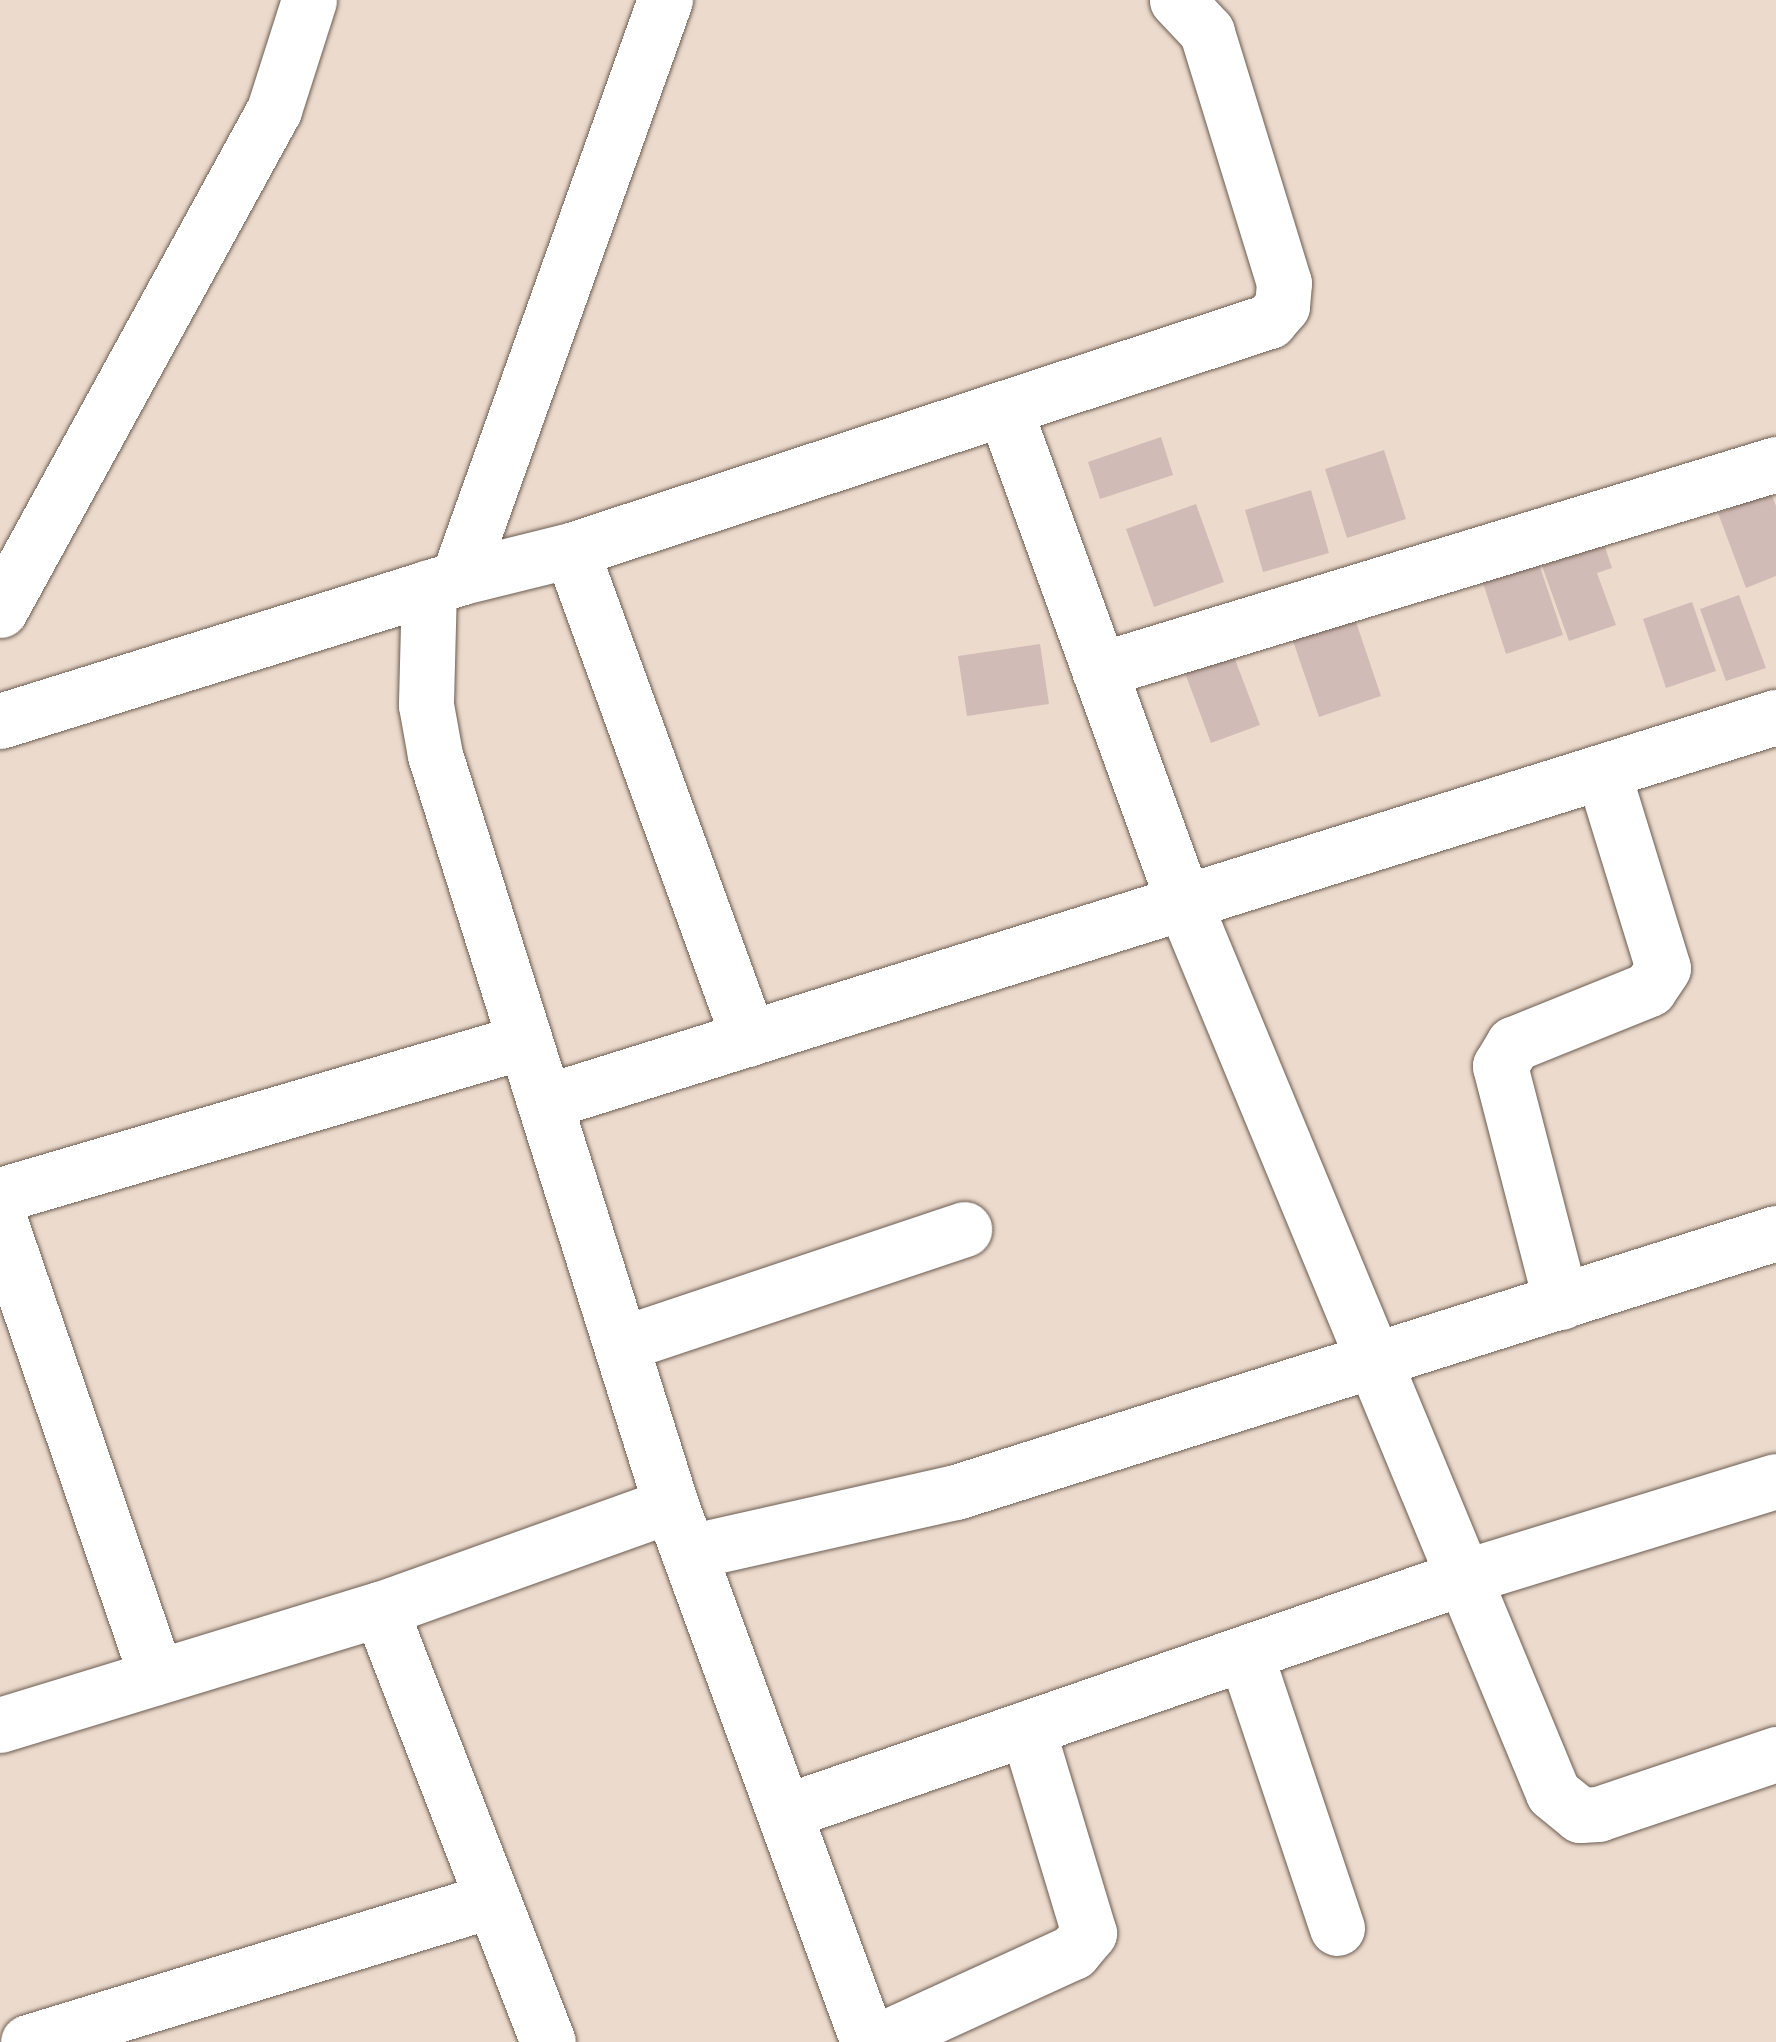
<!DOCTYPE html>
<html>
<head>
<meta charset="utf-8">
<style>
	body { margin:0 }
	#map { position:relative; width:1776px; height:2042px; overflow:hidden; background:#ecdbcd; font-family:"Asap Condensed",sans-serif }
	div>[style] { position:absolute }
	.building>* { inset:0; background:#d1bbb6 }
	.roads { filter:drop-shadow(0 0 2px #6c5d52) drop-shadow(0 0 2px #6c5d52) }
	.minor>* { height:55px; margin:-27.5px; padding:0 27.5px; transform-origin:27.5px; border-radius:27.5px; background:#fff }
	span { translate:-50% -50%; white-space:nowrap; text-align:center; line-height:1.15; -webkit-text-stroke:8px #f9e8da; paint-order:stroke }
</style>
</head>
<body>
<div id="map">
	<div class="building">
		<div style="clip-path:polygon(1161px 437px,1173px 475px,1100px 499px,1088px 462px)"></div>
		<div style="clip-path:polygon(1384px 450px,1406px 519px,1347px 538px,1325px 469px)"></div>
		<div style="clip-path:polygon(1767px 483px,1776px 506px,1776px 576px,1746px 588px,1718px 513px,1740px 505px,1736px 495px)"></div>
		<div style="clip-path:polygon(1311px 490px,1329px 553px,1263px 572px,1245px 510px)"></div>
		<div style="clip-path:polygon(1196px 504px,1224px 582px,1154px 607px,1126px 529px)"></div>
		<div style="clip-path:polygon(1604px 544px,1612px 568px,1597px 573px,1616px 625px,1569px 641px,1542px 566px)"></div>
		<div style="clip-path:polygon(1539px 564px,1563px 635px,1506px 654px,1483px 583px)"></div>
		<div style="clip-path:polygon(1739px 595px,1766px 668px,1726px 681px,1700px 609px)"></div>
		<div style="clip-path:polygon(1692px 602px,1716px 671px,1666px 688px,1643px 619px)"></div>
		<div style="clip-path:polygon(1354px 616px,1381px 696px,1319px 717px,1292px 638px)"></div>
		<div style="clip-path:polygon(1040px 644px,1049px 704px,967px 716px,958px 656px)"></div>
		<div style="clip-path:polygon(1233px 654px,1260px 725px,1211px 743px,1185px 673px)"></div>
	</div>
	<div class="roads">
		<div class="minor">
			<div style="left:1004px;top:408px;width:527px;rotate:70.02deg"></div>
			<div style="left:1184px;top:903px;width:963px;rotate:67.48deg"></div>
			<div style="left:1553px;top:1793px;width:35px;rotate:39deg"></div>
			<div style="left:1580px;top:1815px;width:18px;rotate:-3deg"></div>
			<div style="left:1598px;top:1814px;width:188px;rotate:-18.6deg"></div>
			<div style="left:571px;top:550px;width:520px;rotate:70deg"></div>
			<div style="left:458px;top:578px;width:614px;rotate:-70.3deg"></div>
			<div style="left:429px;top:587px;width:118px;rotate:91.5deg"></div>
			<div style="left:426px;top:705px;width:51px;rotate:79.8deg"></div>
			<div style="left:435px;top:755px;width:786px;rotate:72.53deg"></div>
			<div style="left:671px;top:1505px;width:572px;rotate:69.85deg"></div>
			<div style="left:0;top:610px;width:570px;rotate:-61.28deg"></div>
			<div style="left:274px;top:110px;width:115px;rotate:-72.3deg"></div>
			<div style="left:1099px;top:670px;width:708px;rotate:-16.92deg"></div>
			<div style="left:0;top:721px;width:480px;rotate:-17.3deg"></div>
			<div style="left:458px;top:578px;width:116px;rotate:-13.9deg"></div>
			<div style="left:571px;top:550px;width:735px;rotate:-18.16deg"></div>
			<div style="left:1269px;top:321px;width:20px;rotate:-49deg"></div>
			<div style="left:1282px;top:306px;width:23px;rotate:-85deg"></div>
			<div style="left:1284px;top:283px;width:263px;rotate:-107.1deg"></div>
			<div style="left:1207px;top:32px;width:44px;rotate:-133.2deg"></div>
			<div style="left:545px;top:1102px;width:1290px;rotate:-17.37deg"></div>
			<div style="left:0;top:1195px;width:547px;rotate:-16.35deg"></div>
			<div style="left:0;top:1222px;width:481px;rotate:71deg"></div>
			<div style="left:1561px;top:1302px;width:244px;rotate:-104.5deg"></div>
			<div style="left:1500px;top:1066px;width:26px;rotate:-59deg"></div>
			<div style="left:1513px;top:1044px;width:147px;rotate:-22deg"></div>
			<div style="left:1649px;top:989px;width:25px;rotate:-56deg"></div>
			<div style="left:1663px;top:968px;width:204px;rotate:-107.1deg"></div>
			<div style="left:621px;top:1344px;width:362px;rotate:-18.5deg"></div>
			<div style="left:689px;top:1552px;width:274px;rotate:-12.7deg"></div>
			<div style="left:956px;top:1492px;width:860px;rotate:-17.53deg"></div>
			<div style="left:380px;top:1609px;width:464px;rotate:68.8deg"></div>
			<div style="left:1245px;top:1653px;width:290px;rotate:71.5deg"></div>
			<div style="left:0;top:1725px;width:397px;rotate:-17deg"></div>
			<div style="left:380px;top:1609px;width:309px;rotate:-19.7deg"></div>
			<div style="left:784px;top:1812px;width:719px;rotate:-19.06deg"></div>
			<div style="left:1464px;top:1577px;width:326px;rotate:-17.1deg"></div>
			<div style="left:28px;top:2042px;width:485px;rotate:-17deg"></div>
			<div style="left:876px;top:2042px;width:217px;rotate:-24.6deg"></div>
			<div style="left:1073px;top:1952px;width:25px;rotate:-50deg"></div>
			<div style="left:1089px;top:1933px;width:214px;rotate:-106.8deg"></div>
		</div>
	</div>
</div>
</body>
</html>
